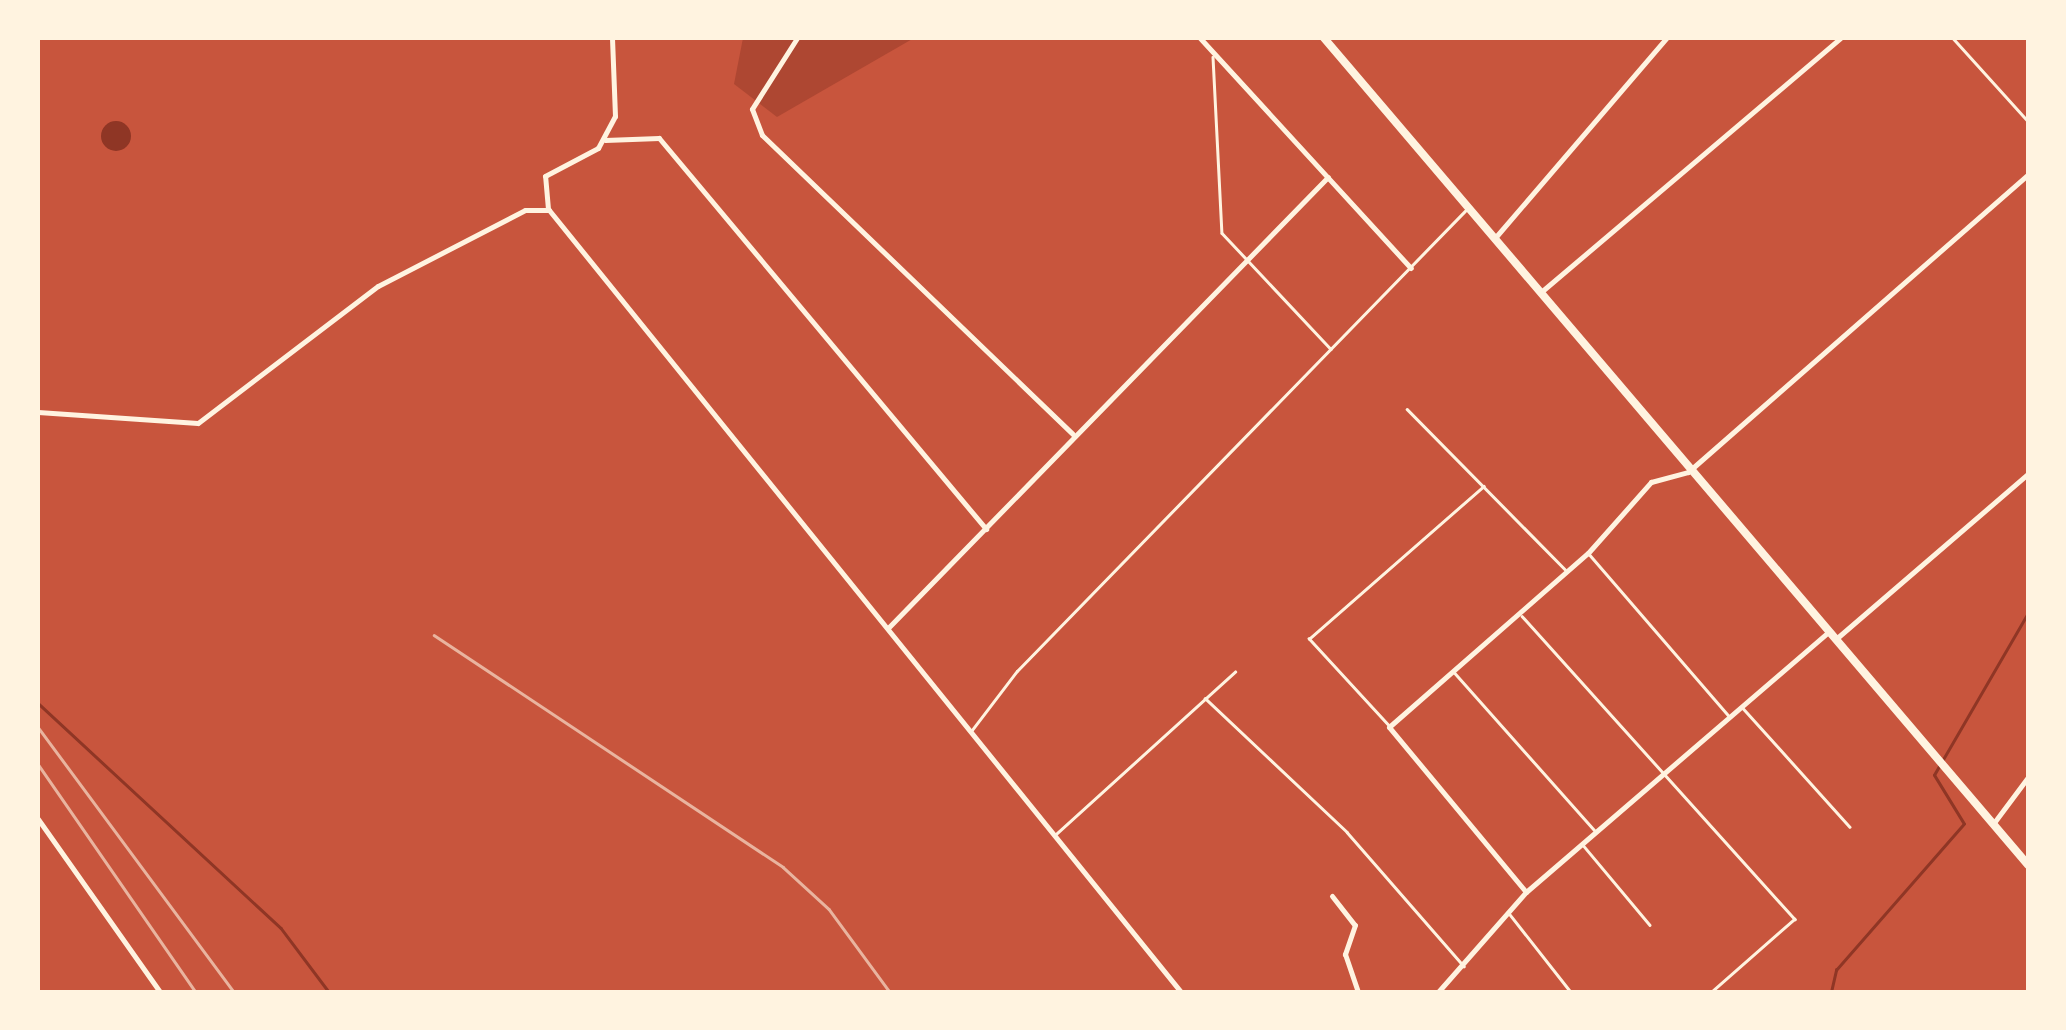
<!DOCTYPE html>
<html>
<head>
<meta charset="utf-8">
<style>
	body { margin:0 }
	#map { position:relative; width:2066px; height:1030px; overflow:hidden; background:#c8553d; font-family:"Fira Sans Condensed",sans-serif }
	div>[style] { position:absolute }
	.green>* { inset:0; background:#ae4732 }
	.water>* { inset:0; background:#8f3625 }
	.round { border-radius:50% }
	.stream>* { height:2.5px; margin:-1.25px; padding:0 1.25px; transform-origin:1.25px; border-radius:1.25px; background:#8f3625 }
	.service>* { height:2.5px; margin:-1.25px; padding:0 1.25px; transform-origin:1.25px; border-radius:1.25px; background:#fff3e0 }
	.minor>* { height:5px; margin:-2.5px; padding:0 2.5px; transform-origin:2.5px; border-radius:2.5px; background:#fff3e0 }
	.secondary>* { height:8px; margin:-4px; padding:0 4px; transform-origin:4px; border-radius:4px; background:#fff3e0 }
	.rail>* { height:2.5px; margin:-1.25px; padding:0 1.25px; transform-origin:1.25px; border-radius:1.25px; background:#e9b49f }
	span { translate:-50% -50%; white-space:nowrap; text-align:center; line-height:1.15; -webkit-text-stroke:10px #fff3e0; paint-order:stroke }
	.frame { position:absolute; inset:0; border:40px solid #fff3e0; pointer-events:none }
</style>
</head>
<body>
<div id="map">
	<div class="green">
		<div style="clip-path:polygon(743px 38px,914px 38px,777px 117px,734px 84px)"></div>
	</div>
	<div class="water">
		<div class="round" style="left:101px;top:121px;width:30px;height:30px"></div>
	</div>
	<div class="stream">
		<div style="left:38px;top:703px;width:331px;rotate:42.8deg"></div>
		<div style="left:281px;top:928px;width:80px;rotate:53.1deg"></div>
		<div style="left:1831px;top:992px;width:23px;rotate:-77deg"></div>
		<div style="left:1836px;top:970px;width:194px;rotate:-48.8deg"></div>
		<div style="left:1964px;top:824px;width:57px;rotate:-121.5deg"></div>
		<div style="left:1934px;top:775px;width:187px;rotate:-59.9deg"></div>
	</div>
	<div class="service">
		<div style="left:1953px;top:38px;width:112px;rotate:47.9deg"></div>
		<div style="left:1213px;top:57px;width:176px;rotate:87.1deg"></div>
		<div style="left:1222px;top:233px;width:159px;rotate:46.8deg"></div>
		<div style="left:1407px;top:409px;width:225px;rotate:45.4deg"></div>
		<div style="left:1590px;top:555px;width:211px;rotate:49.2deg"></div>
		<div style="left:1522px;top:616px;width:408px;rotate:48deg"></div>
		<div style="left:1795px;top:919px;width:111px;rotate:138.7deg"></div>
		<div style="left:1454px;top:672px;width:213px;rotate:48.4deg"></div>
		<div style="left:1205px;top:698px;width:195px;rotate:43.3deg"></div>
		<div style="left:1347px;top:832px;width:178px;rotate:48.9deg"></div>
		<div style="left:1742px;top:707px;width:161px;rotate:48deg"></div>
		<div style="left:1388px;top:725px;width:117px;rotate:-132.6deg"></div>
		<div style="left:1309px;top:639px;width:232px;rotate:-41.2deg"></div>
		<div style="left:972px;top:730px;width:74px;rotate:-52.7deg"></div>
		<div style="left:1017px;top:671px;width:642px;rotate:-45.76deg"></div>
		<div style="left:1055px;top:835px;width:243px;rotate:-42.2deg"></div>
		<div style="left:1583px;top:845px;width:104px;rotate:50.1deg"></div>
		<div style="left:1508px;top:912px;width:102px;rotate:51.8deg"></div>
	</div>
	<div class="minor">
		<div style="left:797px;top:38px;width:84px;rotate:122.4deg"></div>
		<div style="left:752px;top:109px;width:28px;rotate:69deg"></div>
		<div style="left:762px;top:135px;width:431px;rotate:43.9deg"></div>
		<div style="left:1200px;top:38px;width:312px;rotate:47.5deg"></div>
		<div style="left:605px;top:140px;width:54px;rotate:-2.1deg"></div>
		<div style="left:659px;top:138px;width:510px;rotate:50.09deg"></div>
		<div style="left:548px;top:209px;width:33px;rotate:-95deg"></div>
		<div style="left:545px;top:176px;width:60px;rotate:-27.8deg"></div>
		<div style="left:598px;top:148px;width:36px;rotate:-62deg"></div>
		<div style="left:615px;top:116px;width:78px;rotate:-92.2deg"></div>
		<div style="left:1494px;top:239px;width:265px;rotate:-49.4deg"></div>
		<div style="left:1541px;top:292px;width:392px;rotate:-40.3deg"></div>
		<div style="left:38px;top:412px;width:160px;rotate:3.9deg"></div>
		<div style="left:198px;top:423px;width:226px;rotate:-37.3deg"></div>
		<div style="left:378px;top:286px;width:165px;rotate:-27.3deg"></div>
		<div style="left:525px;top:210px;width:24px"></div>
		<div style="left:549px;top:210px;width:1005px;rotate:51.06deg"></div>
		<div style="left:888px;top:628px;width:630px;rotate:-45.71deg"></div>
		<div style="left:1837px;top:638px;width:252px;rotate:-40.7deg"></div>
		<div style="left:38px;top:819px;width:212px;rotate:54.8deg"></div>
		<div style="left:1993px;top:824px;width:59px;rotate:-53.3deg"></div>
		<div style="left:1526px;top:892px;width:214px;rotate:-129.7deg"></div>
		<div style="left:1389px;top:727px;width:264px;rotate:-41.2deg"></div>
		<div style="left:1588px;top:553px;width:95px;rotate:-48.4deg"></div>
		<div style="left:1651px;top:482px;width:38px;rotate:-15deg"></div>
		<div style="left:1688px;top:472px;width:452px;rotate:-41.2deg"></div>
		<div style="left:1332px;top:896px;width:37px;rotate:52deg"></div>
		<div style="left:1355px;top:925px;width:31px;rotate:109deg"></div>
		<div style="left:1345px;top:954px;width:40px;rotate:71.1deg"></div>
		<div style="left:1438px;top:992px;width:133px;rotate:-48.7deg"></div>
		<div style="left:1526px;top:892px;width:399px;rotate:-40.7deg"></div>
	</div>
	<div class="secondary">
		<div style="left:1324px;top:38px;width:1086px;rotate:49.59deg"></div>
	</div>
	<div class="rail">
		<div style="left:434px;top:635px;width:419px;rotate:33.6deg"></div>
		<div style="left:783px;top:867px;width:62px;rotate:42.4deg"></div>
		<div style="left:829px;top:909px;width:103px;rotate:53.7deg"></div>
		<div style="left:38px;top:727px;width:330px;rotate:53.5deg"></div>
		<div style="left:38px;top:764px;width:277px;rotate:55.3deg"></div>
	</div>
	<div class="frame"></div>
</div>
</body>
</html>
